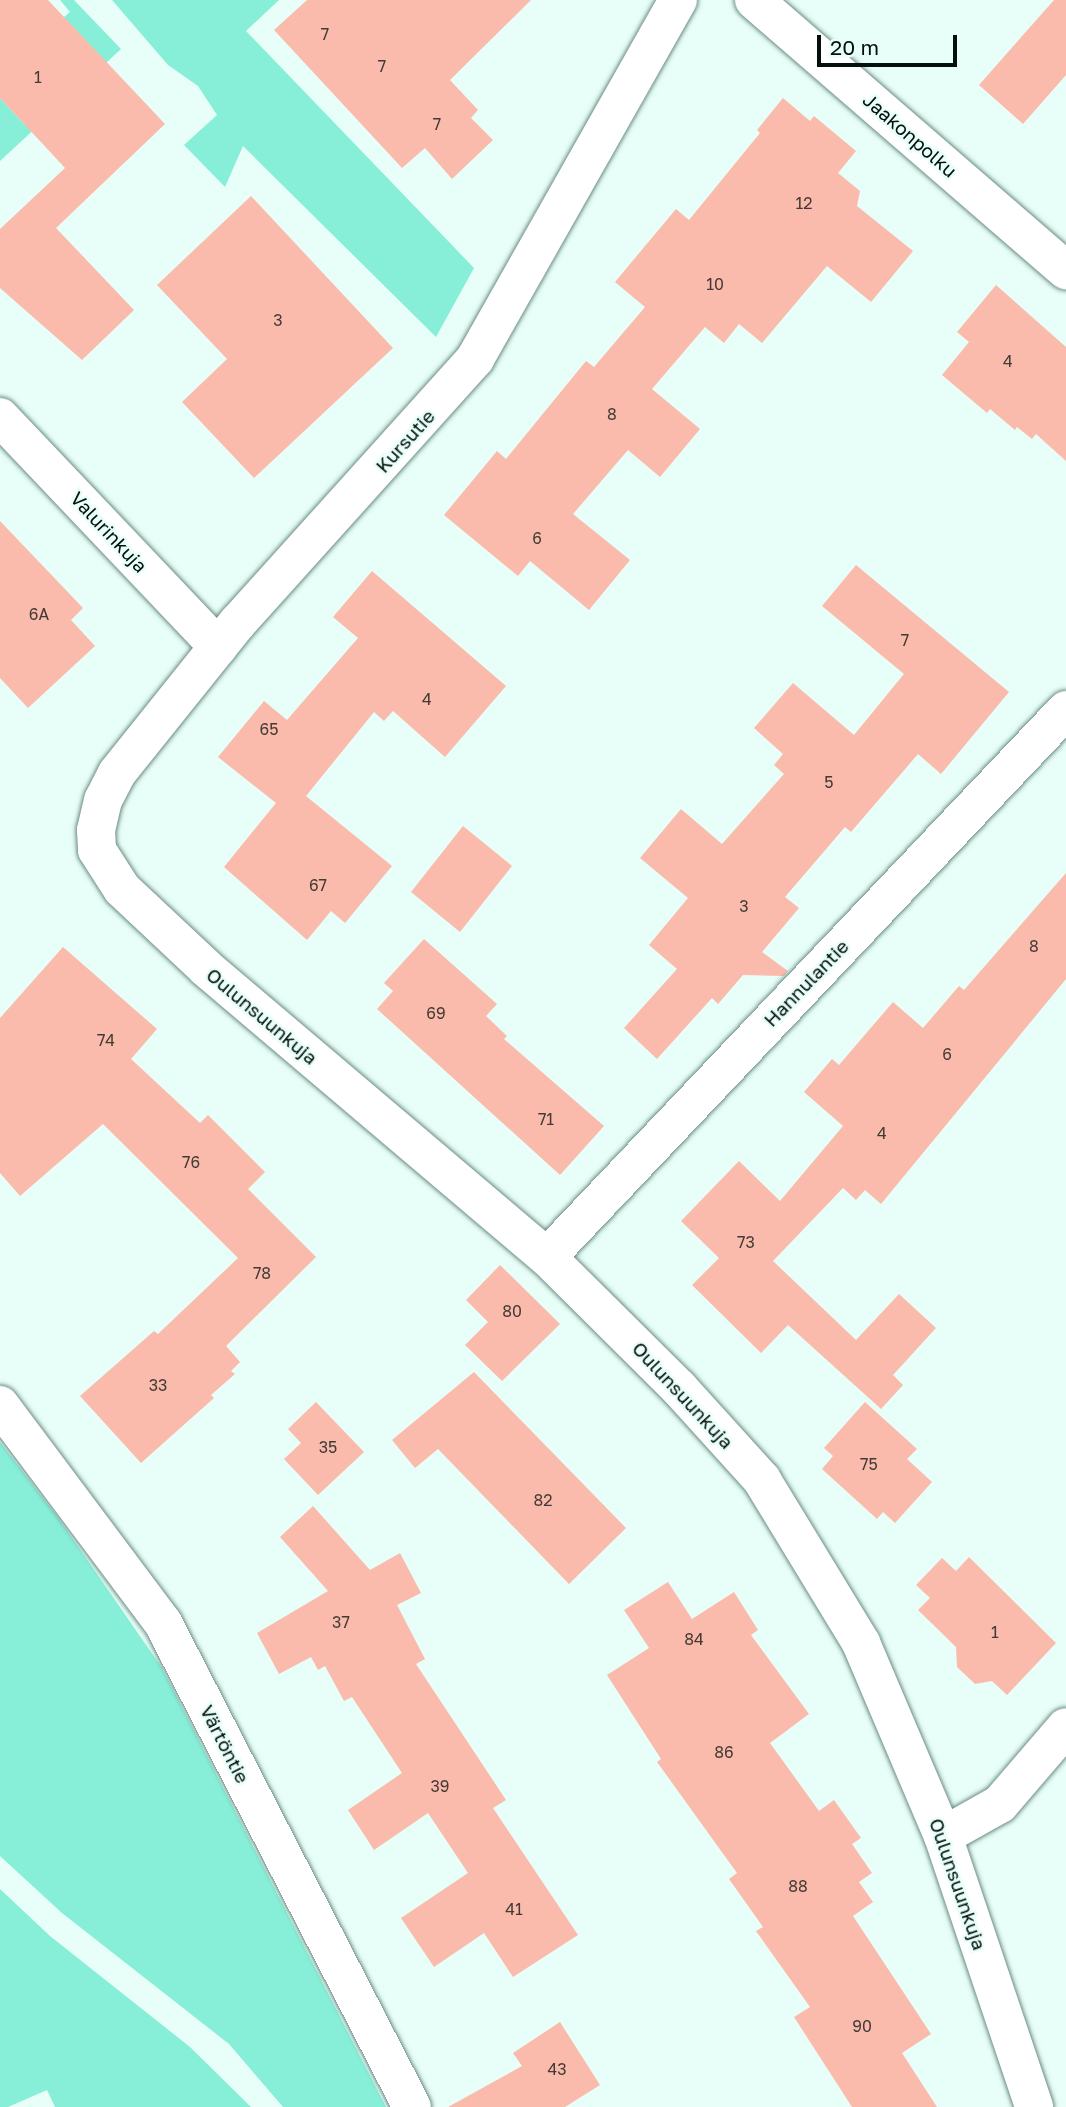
<!DOCTYPE html>
<html>
<head>
<meta charset="utf-8">
<style>
	body { margin:0 }
	#map { position:relative; width:1066px; height:2107px; overflow:hidden; background:#e8fef8; font-family:"Golos Text",sans-serif }
	div>[style] { position:absolute }
	.green>* { inset:0; background:#87efd8 }
	.building>* { inset:0; background:#fbbbac }
	.roads { filter:drop-shadow(0 0 2px #6a8c84) drop-shadow(0 0 2px #6a8c84) }
	.minor>* { height:38px; margin:-19px; padding:0 19px; transform-origin:19px; border-radius:19px; background:#fff }
	span { translate:-50% -50%; white-space:nowrap; text-align:center; line-height:1.15; -webkit-text-stroke:5px #e8fef8; paint-order:stroke }
	.number-label { font-size:16px; color:#423b35 }
	.number-label span { -webkit-text-stroke-width:0 }
	.street-label { font-size:19px; color:#04100d }
	.scale { position:absolute; left:817px; top:35px; width:140px; height:32px; box-sizing:border-box; border:4px solid #04100d; border-top:0; padding-left:9px; font-size:21px; line-height:24px; white-space:nowrap; color:#04100d; -webkit-text-stroke:5px #e8fef8; paint-order:stroke }
</style>
</head>
<body>
<div id="map">
	<div class="green">
		<div style="clip-path:polygon(60px 0,74px 0,121px 49px,0 161px,0 98px,25px 125px,64px 17px,70px 12px)"></div>
		<div style="clip-path:polygon(112px 0,279px 0,246px 31px,474px 268px,436px 337px,243px 146px,225px 187px,184px 145px,217px 115px,198px 86px,168px 65px)"></div>
		<div style="clip-path:polygon(0 1442px,59px 1519px,162px 1668px,386px 2107px,283px 2107px,229px 2044px,62px 1913px,0 1856px)"></div>
		<div style="clip-path:polygon(0 1889px,50px 1936px,190px 2047px,251px 2107px,55px 2107px,47px 2090px,8px 2107px,0 2107px)"></div>
	</div>
	<div class="building">
		<div style="clip-path:polygon(0 0,48px 0,165px 124px,56px 228px,134px 310px,82px 360px,0 288px,0 229px,65px 168px,0 98px)"></div>
		<div style="clip-path:polygon(307px 0,531px 0,450px 80px,478px 110px,471px 118px,493px 140px,452px 179px,425px 148px,402px 168px,274px 30px)"></div>
		<div style="clip-path:polygon(1054px 0,1066px 0,1066px 75px,1023px 124px,979px 85px)"></div>
		<div style="clip-path:polygon(783px 98px,810px 121px,814px 116px,856px 151px,838px 173px,860px 191px,857px 206px,913px 251px,871px 302px,827px 266px,762px 343px,739px 324px,724px 343px,705px 327px,652px 389px,700px 429px,660px 477px,628px 450px,573px 514px,630px 560px,589px 610px,530px 561px,518px 576px,444px 515px,497px 451px,506px 459px,586px 361px,594px 367px,645px 307px,615px 282px,676px 209px,689px 220px,760px 133px,757px 130px)"></div>
		<div style="clip-path:polygon(251px 196px,393px 348px,254px 478px,182px 402px,227px 359px,157px 285px)"></div>
		<div style="clip-path:polygon(996px 285px,1066px 347px,1066px 461px,1036px 434px,1032px 439px,1017px 427px,1015px 430px,990px 409px,987px 413px,942px 375px,969px 342px,957px 332px)"></div>
		<div style="clip-path:polygon(0 521px,83px 608px,71px 620px,95px 646px,28px 708px,0 678px)"></div>
		<div style="clip-path:polygon(856px 565px,1009px 692px,941px 774px,918px 754px,851px 832px,845px 827px,785px 897px,799px 908px,762px 952px,788px 971px,784px 976px,743px 975px,718px 1004px,712px 998px,657px 1059px,624px 1028px,677px 969px,649px 945px,688px 898px,640px 858px,681px 809px,722px 844px,784px 774px,774px 765px,783px 754px,754px 728px,793px 683px,854px 735px,904px 674px,822px 606px)"></div>
		<div style="clip-path:polygon(372px 571px,506px 686px,445px 757px,393px 711px,384px 721px,374px 712px,306px 796px,392px 866px,345px 923px,331px 911px,307px 940px,224px 867px,276px 803px,218px 757px,264px 701px,287px 720px,358px 638px,333px 617px)"></div>
		<div style="clip-path:polygon(463px 826px,512px 866px,460px 932px,411px 892px)"></div>
		<div style="clip-path:polygon(1066px 873px,1066px 979px,881px 1204px,865px 1190px,856px 1200px,843px 1188px,773px 1261px,856px 1340px,899px 1294px,936px 1328px,893px 1375px,903px 1385px,881px 1409px,788px 1325px,761px 1353px,692px 1285px,719px 1258px,681px 1221px,739px 1161px,780px 1201px,843px 1126px,804px 1092px,832px 1059px,839px 1065px,893px 1002px,923px 1028px,959px 986px,964px 990px)"></div>
		<div style="clip-path:polygon(424px 939px,497px 1004px,486px 1016px,507px 1036px,504px 1039px,604px 1126px,560px 1175px,377px 1009px,393px 991px,384px 983px)"></div>
		<div style="clip-path:polygon(63px 947px,157px 1029px,131px 1059px,200px 1123px,208px 1115px,265px 1172px,248px 1189px,316px 1257px,226px 1346px,240px 1362px,231px 1371px,235px 1374px,211px 1395px,214px 1398px,141px 1463px,80px 1396px,154px 1331px,158px 1334px,238px 1258px,103px 1124px,20px 1196px,0 1173px,0 1018px)"></div>
		<div style="clip-path:polygon(500px 1265px,560px 1324px,502px 1381px,465px 1345px,488px 1322px,466px 1300px)"></div>
		<div style="clip-path:polygon(474px 1372px,626px 1528px,569px 1584px,438px 1449px,415px 1468px,392px 1440px)"></div>
		<div style="clip-path:polygon(316px 1402px,364px 1452px,318px 1495px,284px 1459px,301px 1443px,288px 1429px)"></div>
		<div style="clip-path:polygon(865px 1402px,917px 1449px,907px 1459px,932px 1482px,895px 1523px,883px 1512px,877px 1519px,822px 1469px,833px 1456px,824px 1448px)"></div>
		<div style="clip-path:polygon(313px 1506px,370px 1570px,400px 1553px,421px 1593px,397px 1605px,425px 1659px,416px 1664px,506px 1800px,493px 1808px,578px 1935px,513px 1977px,484px 1933px,434px 1967px,401px 1918px,468px 1873px,428px 1813px,374px 1850px,348px 1810px,402px 1773px,352px 1697px,344px 1701px,325px 1666px,318px 1670px,311px 1657px,279px 1674px,257px 1633px,328px 1591px,280px 1537px)"></div>
		<div style="clip-path:polygon(969px 1557px,1056px 1643px,1007px 1695px,992px 1681px,975px 1684px,957px 1667px,956px 1647px,918px 1610px,930px 1598px,916px 1585px,942px 1558px,956px 1571px)"></div>
		<div style="clip-path:polygon(668px 1582px,692px 1619px,734px 1592px,758px 1630px,751px 1635px,809px 1714px,770px 1743px,819px 1811px,834px 1800px,861px 1838px,852px 1844px,872px 1873px,859px 1882px,873px 1902px,853px 1916px,931px 2034px,902px 2053px,937px 2107px,852px 2107px,794px 2017px,810px 2007px,756px 1931px,763px 1927px,729px 1879px,737px 1873px,657px 1762px,661px 1759px,607px 1675px,649px 1648px,624px 1610px)"></div>
		<div style="clip-path:polygon(560px 2022px,600px 2085px,565px 2107px,448px 2107px,522px 2066px,513px 2053px)"></div>
	</div>
	<div class="roads">
		<div class="minor">
			<div style="left:678px;top:0;width:412px;rotate:119.5deg"></div>
			<div style="left:475px;top:359px;width:354px;rotate:132deg"></div>
			<div style="left:238px;top:622px;width:193px;rotate:128.7deg"></div>
			<div style="left:117px;top:773px;width:30px;rotate:117deg"></div>
			<div style="left:103px;top:800px;width:31px;rotate:103deg"></div>
			<div style="left:96px;top:830px;width:20px;rotate:87deg"></div>
			<div style="left:97px;top:850px;width:46px;rotate:57.3deg"></div>
			<div style="left:122px;top:889px;width:115px;rotate:43.2deg"></div>
			<div style="left:206px;top:968px;width:447px;rotate:40.3deg"></div>
			<div style="left:547px;top:1257px;width:186px;rotate:44.8deg"></div>
			<div style="left:679px;top:1388px;width:124px;rotate:47.9deg"></div>
			<div style="left:762px;top:1480px;width:191px;rotate:58.7deg"></div>
			<div style="left:861px;top:1643px;width:210px;rotate:67deg"></div>
			<div style="left:943px;top:1836px;width:286px;rotate:71.4deg"></div>
			<div style="left:754px;top:0;width:413px;rotate:40.9deg"></div>
			<div style="left:0;top:417px;width:317px;rotate:46.5deg"></div>
			<div style="left:547px;top:1257px;width:754px;rotate:-46.5deg"></div>
			<div style="left:0;top:1405px;width:272px;rotate:53.2deg"></div>
			<div style="left:163px;top:1623px;width:544px;rotate:62.78deg"></div>
			<div style="left:943px;top:1836px;width:65px;rotate:-29.3deg"></div>
			<div style="left:1000px;top:1804px;width:101px;rotate:-49.4deg"></div>
		</div>
	</div>
	<div class="number-label">
		<span style="left:325px;top:34px">7</span>
		<span style="left:382px;top:66px">7</span>
		<span style="left:38px;top:77px">1</span>
		<span style="left:437px;top:124px">7</span>
		<span style="left:804px;top:203px">12</span>
		<span style="left:715px;top:284px">10</span>
		<span style="left:278px;top:320px">3</span>
		<span style="left:1008px;top:361px">4</span>
		<span style="left:612px;top:414px">8</span>
		<span style="left:537px;top:538px">6</span>
		<span style="left:39px;top:614px">6A</span>
		<span style="left:905px;top:640px">7</span>
		<span style="left:427px;top:699px">4</span>
		<span style="left:269px;top:729px">65</span>
		<span style="left:829px;top:782px">5</span>
		<span style="left:318px;top:885px">67</span>
		<span style="left:744px;top:906px">3</span>
		<span style="left:1034px;top:946px">8</span>
		<span style="left:436px;top:1013px">69</span>
		<span style="left:106px;top:1040px">74</span>
		<span style="left:947px;top:1054px">6</span>
		<span style="left:546px;top:1119px">71</span>
		<span style="left:882px;top:1133px">4</span>
		<span style="left:191px;top:1162px">76</span>
		<span style="left:746px;top:1242px">73</span>
		<span style="left:262px;top:1273px">78</span>
		<span style="left:512px;top:1311px">80</span>
		<span style="left:158px;top:1385px">33</span>
		<span style="left:328px;top:1447px">35</span>
		<span style="left:869px;top:1464px">75</span>
		<span style="left:543px;top:1500px">82</span>
		<span style="left:341px;top:1622px">37</span>
		<span style="left:995px;top:1632px">1</span>
		<span style="left:694px;top:1639px">84</span>
		<span style="left:724px;top:1752px">86</span>
		<span style="left:440px;top:1786px">39</span>
		<span style="left:798px;top:1886px">88</span>
		<span style="left:514px;top:1909px">41</span>
		<span style="left:862px;top:2026px">90</span>
		<span style="left:557px;top:2069px">43</span>
	</div>
	<div class="street-label">
		<span style="left:910px;top:135px;rotate:41deg">Jaakonpolku</span>
		<span style="left:405px;top:441px;rotate:-48deg">Kursutie</span>
		<span style="left:109px;top:532px;rotate:47deg">Valurinkuja</span>
		<span style="left:806px;top:983px;rotate:-46deg">Hannulantie</span>
		<span style="left:262px;top:1016px;rotate:40deg">Oulunsuunkuja</span>
		<span style="left:683px;top:1395px;rotate:47deg">Oulunsuunkuja</span>
		<span style="left:225px;top:1744px;rotate:63deg">Värtöntie</span>
		<span style="left:958px;top:1884px;rotate:71deg">Oulunsuunkuja</span>
	</div>
	<div class="scale">20 m</div>
</div>
</body>
</html>
